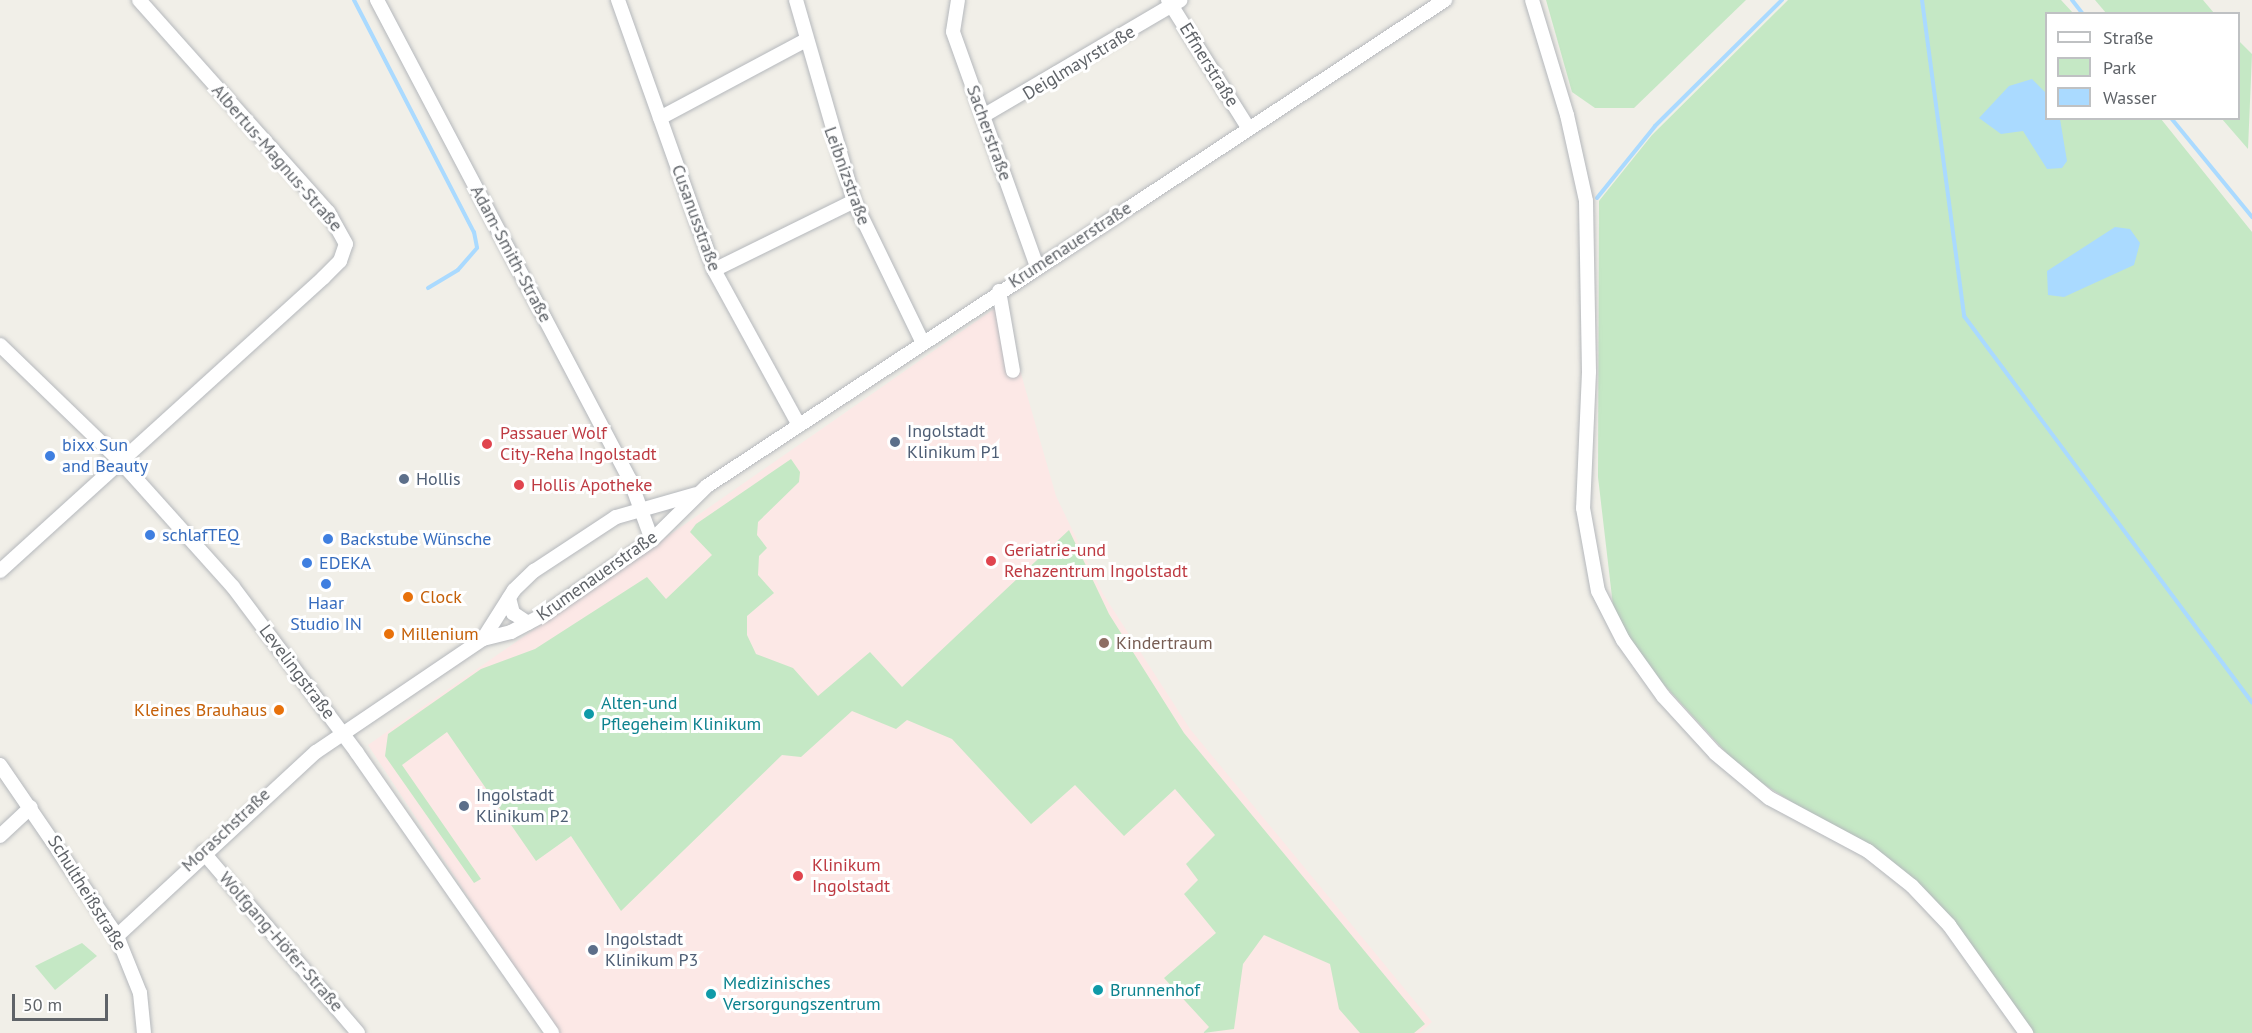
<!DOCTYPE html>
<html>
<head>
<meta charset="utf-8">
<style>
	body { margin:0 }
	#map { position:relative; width:2252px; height:1033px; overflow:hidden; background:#f1efe8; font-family:"PT Sans",sans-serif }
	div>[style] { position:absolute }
	.medical>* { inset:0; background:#fce8e6 }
	.green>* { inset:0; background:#c5e8c5 }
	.water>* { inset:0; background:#aadaff }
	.stream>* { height:4px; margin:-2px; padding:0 2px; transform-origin:2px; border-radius:2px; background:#aadaff }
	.roads { filter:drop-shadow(0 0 2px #b5b8bc) drop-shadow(0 0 2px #b5b8bc) }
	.minor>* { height:14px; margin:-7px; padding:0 7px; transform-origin:7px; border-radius:7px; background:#fff }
	.dots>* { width:16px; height:16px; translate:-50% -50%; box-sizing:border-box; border:3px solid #fff; border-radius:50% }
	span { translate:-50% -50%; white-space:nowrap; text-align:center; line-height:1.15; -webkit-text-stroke:6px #fff; paint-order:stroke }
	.street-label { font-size:18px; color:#5f6368 }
	.service-label { font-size:18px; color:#4e5e75 }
	.left { translate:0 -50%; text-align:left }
	.health-label { font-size:18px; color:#be3a42 }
	.shop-label { font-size:18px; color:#366cbe }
	.food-label { font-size:18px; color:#c56008 }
	.right { translate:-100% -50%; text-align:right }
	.education-label { font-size:18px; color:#785e54 }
	.culture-label { font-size:18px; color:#0d838f }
	.legend { position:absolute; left:2045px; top:12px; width:195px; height:108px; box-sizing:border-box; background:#fff; border:2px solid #bfc1c3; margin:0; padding:8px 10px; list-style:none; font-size:18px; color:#5f6368 }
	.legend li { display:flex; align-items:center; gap:12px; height:30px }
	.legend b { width:30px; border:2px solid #bfc1c3 }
	.scale { position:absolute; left:12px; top:994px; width:96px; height:27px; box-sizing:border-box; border:3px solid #5f6368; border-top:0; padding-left:8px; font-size:18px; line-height:21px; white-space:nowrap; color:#5f6368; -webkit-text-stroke:4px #fff; paint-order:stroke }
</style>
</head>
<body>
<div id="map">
	<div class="medical">
		<div style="clip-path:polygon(1001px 304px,1056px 496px,1103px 594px,1190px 729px,1432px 1022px,1420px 1033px,558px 1033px,368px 745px)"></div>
	</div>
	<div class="green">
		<div style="clip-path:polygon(1546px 0,1746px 0,1634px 108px,1595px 108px,1572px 92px)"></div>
		<div style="clip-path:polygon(1788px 0,2061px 0,2073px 13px,2046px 14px,2046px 118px,2161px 119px,2252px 232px,2252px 1033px,2029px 1033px,1909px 876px,1743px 771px,1646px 665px,1614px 614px,1598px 477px,1599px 201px,1652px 135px)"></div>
		<div style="clip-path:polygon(2095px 0,2203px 0,2214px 13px,2106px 13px)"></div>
		<div style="clip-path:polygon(2239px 41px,2252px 54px,2248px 149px,2222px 119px,2238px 118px)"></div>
		<div style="clip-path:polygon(791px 459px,800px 472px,799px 482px,758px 522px,757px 535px,767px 548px,759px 556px,758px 575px,774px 593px,747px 616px,747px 635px,756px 654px,793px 668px,818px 696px,870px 652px,902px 687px,1069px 530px,1109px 614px,1184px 733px,1425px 1024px,1414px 1033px,1360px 1033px,1339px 1009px,1330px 964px,1264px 935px,1243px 964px,1234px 1029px,1203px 1033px,1209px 1027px,1164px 978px,1216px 933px,1184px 894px,1198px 880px,1186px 864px,1215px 835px,1175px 789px,1124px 836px,1075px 785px,1031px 824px,952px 739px,907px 720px,896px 729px,852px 711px,801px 757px,782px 755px,621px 911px,571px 836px,536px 861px,447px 732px,402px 765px,481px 879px,474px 883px,385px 756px,388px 734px,481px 669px,535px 649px,647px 577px,666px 599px,712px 555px,690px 532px,696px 524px)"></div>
		<div style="clip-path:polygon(82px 943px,97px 956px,55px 990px,35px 966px)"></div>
	</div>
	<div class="water">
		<div style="clip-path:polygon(2032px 79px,2046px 93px,2046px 118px,2060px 119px,2067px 161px,2062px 168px,2047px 169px,2023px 131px,2001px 134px,1979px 118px,2009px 86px)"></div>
		<div style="clip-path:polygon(2115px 227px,2130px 229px,2140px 243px,2134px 265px,2064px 297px,2048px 295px,2047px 271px)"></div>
	</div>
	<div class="stream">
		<div style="left:354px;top:0;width:261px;rotate:62.7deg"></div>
		<div style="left:474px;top:232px;width:16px;rotate:79deg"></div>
		<div style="left:477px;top:248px;width:29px;rotate:131deg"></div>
		<div style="left:458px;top:270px;width:35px;rotate:149deg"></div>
		<div style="left:1922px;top:0;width:319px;rotate:82.4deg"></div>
		<div style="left:1964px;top:316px;width:482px;rotate:53.3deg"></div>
		<div style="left:2072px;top:0;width:18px;rotate:52deg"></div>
		<div style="left:2171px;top:118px;width:128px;rotate:50.7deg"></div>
		<div style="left:1597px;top:198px;width:92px;rotate:-51.1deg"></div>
		<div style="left:1655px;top:126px;width:179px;rotate:-44.8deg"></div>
	</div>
	<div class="roads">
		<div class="minor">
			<div style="left:377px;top:0;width:543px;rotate:62.21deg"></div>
			<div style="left:630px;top:480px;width:64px;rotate:69.9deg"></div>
			<div style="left:618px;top:0;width:287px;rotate:70.4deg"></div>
			<div style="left:714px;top:270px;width:177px;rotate:61.3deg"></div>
			<div style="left:796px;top:0;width:209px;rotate:73.9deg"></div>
			<div style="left:854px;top:201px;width:158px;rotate:64.1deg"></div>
			<div style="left:958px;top:0;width:32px;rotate:99deg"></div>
			<div style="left:953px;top:32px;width:249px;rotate:70.3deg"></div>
			<div style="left:1168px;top:0;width:152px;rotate:57.9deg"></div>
			<div style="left:1532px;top:0;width:120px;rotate:73.1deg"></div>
			<div style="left:1567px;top:115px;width:88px;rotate:77.5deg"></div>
			<div style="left:1586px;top:201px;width:171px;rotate:89deg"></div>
			<div style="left:1589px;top:372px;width:136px;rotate:92.5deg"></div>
			<div style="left:1583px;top:508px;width:84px;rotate:79.8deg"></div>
			<div style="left:1598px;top:591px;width:55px;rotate:63deg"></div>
			<div style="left:1623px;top:640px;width:69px;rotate:54.5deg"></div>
			<div style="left:1663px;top:696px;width:77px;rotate:47.6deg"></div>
			<div style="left:1715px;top:753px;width:70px;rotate:39.8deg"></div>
			<div style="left:1769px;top:798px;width:112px;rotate:28.2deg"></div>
			<div style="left:1868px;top:851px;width:56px;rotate:38.5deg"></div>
			<div style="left:1912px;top:886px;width:54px;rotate:46.5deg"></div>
			<div style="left:1949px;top:925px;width:133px;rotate:54.5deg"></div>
			<div style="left:983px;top:116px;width:229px;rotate:-30.4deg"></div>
			<div style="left:660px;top:118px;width:166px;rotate:-28.1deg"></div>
			<div style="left:714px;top:270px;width:156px;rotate:-26.2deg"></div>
			<div style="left:999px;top:291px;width:81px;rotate:80.1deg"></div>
			<div style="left:0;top:345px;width:167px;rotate:44deg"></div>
			<div style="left:120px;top:461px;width:169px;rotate:48.1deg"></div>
			<div style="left:233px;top:587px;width:207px;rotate:53.2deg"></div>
			<div style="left:357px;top:753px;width:341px;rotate:55.1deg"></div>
			<div style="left:0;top:571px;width:436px;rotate:-42.2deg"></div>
			<div style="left:323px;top:278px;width:24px;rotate:-45deg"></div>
			<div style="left:340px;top:261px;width:18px;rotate:-71deg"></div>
			<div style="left:346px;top:244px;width:37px;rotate:-119deg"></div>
			<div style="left:328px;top:212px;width:284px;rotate:-131.7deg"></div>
			<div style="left:509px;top:598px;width:16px;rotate:75deg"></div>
			<div style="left:513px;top:613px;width:18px;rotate:34deg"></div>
			<div style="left:483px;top:639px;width:58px;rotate:-57.7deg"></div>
			<div style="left:514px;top:590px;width:28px;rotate:-44deg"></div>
			<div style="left:534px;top:571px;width:98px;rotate:-33.4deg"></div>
			<div style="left:616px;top:517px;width:83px;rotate:-16deg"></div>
			<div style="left:0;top:765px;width:207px;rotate:55.6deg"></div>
			<div style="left:117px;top:936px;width:61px;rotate:68deg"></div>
			<div style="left:140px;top:993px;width:40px;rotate:84.3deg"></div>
			<div style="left:0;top:836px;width:42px;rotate:-43.1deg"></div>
			<div style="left:203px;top:852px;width:238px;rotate:49.4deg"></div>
			<div style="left:117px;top:936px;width:271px;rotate:-42.8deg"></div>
			<div style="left:316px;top:752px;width:202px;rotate:-34.1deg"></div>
			<div style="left:483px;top:639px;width:29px;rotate:-14deg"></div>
			<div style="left:511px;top:632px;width:40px;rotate:-28deg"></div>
			<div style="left:546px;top:613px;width:129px;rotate:-34.6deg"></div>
			<div style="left:652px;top:540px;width:77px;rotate:-44.5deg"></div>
			<div style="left:707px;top:486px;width:884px;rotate:-33.37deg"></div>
		</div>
	</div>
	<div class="dots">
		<div style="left:895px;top:442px;background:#5c6f8a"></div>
		<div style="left:487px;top:444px;background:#e0444e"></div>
		<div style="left:50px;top:456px;background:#3f7fe0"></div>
		<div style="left:404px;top:479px;background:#5c6f8a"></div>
		<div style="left:519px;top:485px;background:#e0444e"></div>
		<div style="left:150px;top:535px;background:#3f7fe0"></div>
		<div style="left:328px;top:539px;background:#3f7fe0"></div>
		<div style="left:991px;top:561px;background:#e0444e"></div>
		<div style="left:307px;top:563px;background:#3f7fe0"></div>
		<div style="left:326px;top:584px;background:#3f7fe0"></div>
		<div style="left:408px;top:597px;background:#e8710a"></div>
		<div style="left:389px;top:634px;background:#e8710a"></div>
		<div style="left:1104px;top:643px;background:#8d6e63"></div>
		<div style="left:279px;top:710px;background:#e8710a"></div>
		<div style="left:589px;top:714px;background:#0f9aa8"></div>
		<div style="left:464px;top:806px;background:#5c6f8a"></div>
		<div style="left:798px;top:876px;background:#e0444e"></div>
		<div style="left:593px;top:950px;background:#5c6f8a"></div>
		<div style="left:1098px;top:990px;background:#0f9aa8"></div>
		<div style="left:711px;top:994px;background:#0f9aa8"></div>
	</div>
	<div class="street-label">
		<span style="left:1079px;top:63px;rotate:-31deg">Deiglmayrstraße</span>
		<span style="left:1209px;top:65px;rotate:58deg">Effnerstraße</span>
		<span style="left:989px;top:133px;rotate:70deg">Sacherstraße</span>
		<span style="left:277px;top:158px;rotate:49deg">Albertus-Magnus-Straße</span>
		<span style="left:847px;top:176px;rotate:70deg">Leibnizstraße</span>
		<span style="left:696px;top:218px;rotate:70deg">Cusanusstraße</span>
		<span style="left:1070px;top:245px;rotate:-33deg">Krumenauerstraße</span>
		<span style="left:511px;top:254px;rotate:62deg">Adam-Smith-Straße</span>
		<span style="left:597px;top:576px;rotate:-35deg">Krumenauerstraße</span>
		<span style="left:297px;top:672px;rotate:53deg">Levelingstraße</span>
		<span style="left:226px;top:830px;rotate:-43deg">Moraschstraße</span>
		<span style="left:87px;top:893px;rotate:58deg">Schultheißstraße</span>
		<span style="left:281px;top:942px;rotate:49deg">Wolfgang-Höfer-Straße</span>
	</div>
	<div class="service-label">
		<span class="left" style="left:907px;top:442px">Ingolstadt<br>Klinikum P1</span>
		<span class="left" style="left:416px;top:479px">Hollis</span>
		<span class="left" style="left:476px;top:806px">Ingolstadt<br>Klinikum P2</span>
		<span class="left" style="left:605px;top:950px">Ingolstadt<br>Klinikum P3</span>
	</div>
	<div class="health-label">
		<span class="left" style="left:500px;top:444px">Passauer Wolf<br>City-Reha Ingolstadt</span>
		<span class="left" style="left:531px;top:485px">Hollis Apotheke</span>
		<span class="left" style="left:1004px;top:561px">Geriatrie-und<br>Rehazentrum Ingolstadt</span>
		<span class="left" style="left:812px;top:876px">Klinikum<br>Ingolstadt</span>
	</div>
	<div class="shop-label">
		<span class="left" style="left:62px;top:456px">bixx Sun<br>and Beauty</span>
		<span class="left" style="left:162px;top:535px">schlafTEQ</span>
		<span class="left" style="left:340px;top:539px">Backstube Wünsche</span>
		<span class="left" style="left:319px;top:563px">EDEKA</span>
		<span style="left:326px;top:614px">Haar<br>Studio IN</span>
	</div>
	<div class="food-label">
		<span class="left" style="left:420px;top:597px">Clock</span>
		<span class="left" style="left:401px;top:634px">Millenium</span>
		<span class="right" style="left:267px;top:710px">Kleines Brauhaus</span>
	</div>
	<div class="education-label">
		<span class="left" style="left:1116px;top:643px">Kindertraum</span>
	</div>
	<div class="culture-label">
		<span class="left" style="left:601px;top:714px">Alten-und<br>Pflegeheim Klinikum</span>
		<span class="left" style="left:723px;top:994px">Medizinisches<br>Versorgungszentrum</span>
		<span class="left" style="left:1110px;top:990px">Brunnenhof</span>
	</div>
	<ul class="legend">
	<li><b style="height:8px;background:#fff"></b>Straße</li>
	<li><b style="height:16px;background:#c5e8c5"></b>Park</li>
	<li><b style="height:16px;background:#aadaff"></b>Wasser</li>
	</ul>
	<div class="scale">50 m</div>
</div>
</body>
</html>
